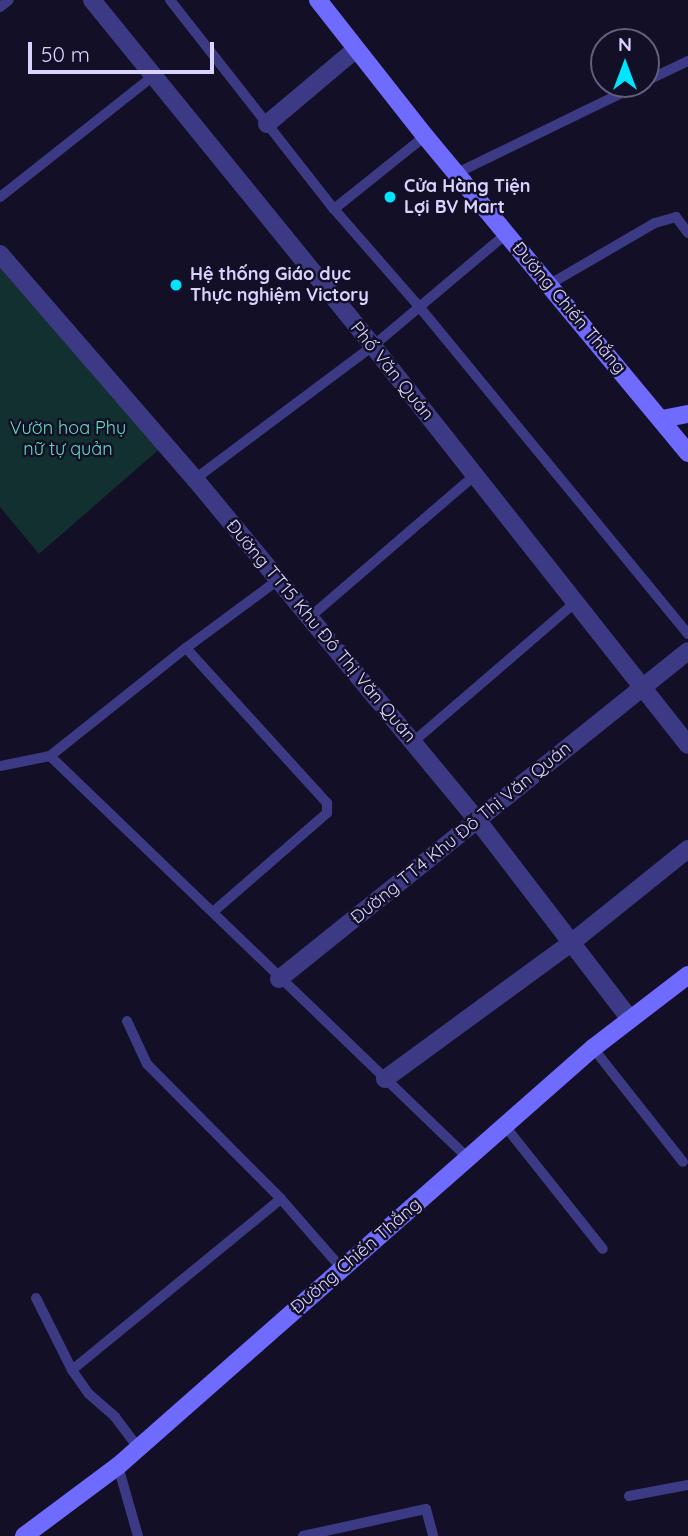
<!DOCTYPE html>
<html>
<head>
<meta charset="utf-8">
<style>
	body { margin:0 }
	#map { position:relative; width:688px; height:1536px; overflow:hidden; background:#130f26; font-family:Quicksand,sans-serif }
	div>[style] { position:absolute }
	.green>* { inset:0; background:#12302f }
	.lane>* { height:10px; margin:-5px; padding:0 5px; transform-origin:5px; border-radius:5px; background:#3d3a85 }
	.street>* { height:18px; margin:-9px; padding:0 9px; transform-origin:9px; border-radius:9px; background:#3d3a85 }
	.secondary>* { height:18px; margin:-9px; padding:0 9px; transform-origin:9px; border-radius:9px; background:#6f6bff }
	.dots>* { width:19px; height:19px; translate:-50% -50%; box-sizing:border-box; border:4px solid #130f26; border-radius:50% }
	span { translate:-50% -50%; white-space:nowrap; text-align:center; line-height:1.15; -webkit-text-stroke:5px #130f26; paint-order:stroke }
	.poi-label { font-size:18px; color:#d9d4ff; font-weight:700 }
	.left { translate:0 -50%; text-align:left }
	.street-label { font-size:18px; color:#d9d4ff }
	.park-label { font-size:18px; color:#5fe0c0 }
	.north { position:absolute; left:590px; top:28px; width:70px; height:70px; box-sizing:border-box; background:#130f26; border:2px solid #625e7d; border-radius:50%; rotate:0deg; font-size:19px; font-weight:700; line-height:28px; text-align:center; color:#d9d4ff }
	.north::after { content:''; display:block; margin:auto; width:24px; height:32px; background:#00e5ff; clip-path:polygon(50% 0,100% 100%,50% 72%,0 100%) }
	.scale { position:absolute; left:28px; top:42px; width:186px; height:32px; box-sizing:border-box; border:4px solid #d9d4ff; border-top:0; padding-left:9px; font-size:21px; line-height:24px; white-space:nowrap; color:#d9d4ff; -webkit-text-stroke:5px #130f26; paint-order:stroke }
</style>
</head>
<body>
<div id="map">
	<div class="green">
		<div style="clip-path:polygon(0 261px,163px 446px,39px 554px,0 507px)"></div>
	</div>
	<div class="lane">
		<div style="left:170px;top:0;width:266px;rotate:51.9deg"></div>
		<div style="left:334px;top:209px;width:126px;rotate:48.9deg"></div>
		<div style="left:417px;top:304px;width:427px;rotate:50.6deg"></div>
		<div style="left:0;top:7px;width:11px;rotate:-38deg"></div>
		<div style="left:646px;top:81px;width:47px;rotate:-25.5deg"></div>
		<div style="left:457px;top:173px;width:203px;rotate:-25.9deg"></div>
		<div style="left:0;top:197px;width:195px;rotate:-38.3deg"></div>
		<div style="left:334px;top:209px;width:117px;rotate:-38.7deg"></div>
		<div style="left:550px;top:284px;width:121px;rotate:-30.2deg"></div>
		<div style="left:655px;top:223px;width:22px;rotate:-16deg"></div>
		<div style="left:676px;top:217px;width:20px;rotate:53deg"></div>
		<div style="left:195px;top:479px;width:222px;rotate:-36.8deg"></div>
		<div style="left:373px;top:346px;width:175px;rotate:-40.1deg"></div>
		<div style="left:310px;top:617px;width:218px;rotate:-40.7deg"></div>
		<div style="left:186px;top:648px;width:210px;rotate:47.7deg"></div>
		<div style="left:327px;top:803px;width:10px;rotate:90deg"></div>
		<div style="left:327px;top:813px;width:151px;rotate:139deg"></div>
		<div style="left:413px;top:742px;width:215px;rotate:-40.7deg"></div>
		<div style="left:50px;top:756px;width:580px;rotate:43.88deg"></div>
		<div style="left:0;top:766px;width:51px;rotate:-11.3deg"></div>
		<div style="left:50px;top:756px;width:174px;rotate:-38.5deg"></div>
		<div style="left:186px;top:648px;width:114px;rotate:-36.5deg"></div>
		<div style="left:127px;top:1021px;width:47px;rotate:65.1deg"></div>
		<div style="left:147px;top:1064px;width:190px;rotate:45.2deg"></div>
		<div style="left:281px;top:1199px;width:93px;rotate:48.9deg"></div>
		<div style="left:593px;top:1048px;width:145px;rotate:51.7deg"></div>
		<div style="left:505px;top:1126px;width:157px;rotate:51.5deg"></div>
		<div style="left:36px;top:1298px;width:80px;rotate:63.4deg"></div>
		<div style="left:72px;top:1370px;width:29px;rotate:55deg"></div>
		<div style="left:89px;top:1394px;width:35px;rotate:41deg"></div>
		<div style="left:115px;top:1417px;width:38px;rotate:53deg"></div>
		<div style="left:72px;top:1370px;width:270px;rotate:-39.3deg"></div>
		<div style="left:118px;top:1466px;width:73px;rotate:74.1deg"></div>
		<div style="left:629px;top:1496px;width:60px;rotate:-10.6deg"></div>
		<div style="left:303px;top:1536px;width:126px;rotate:-12.4deg"></div>
		<div style="left:426px;top:1509px;width:28px;rotate:75deg"></div>
	</div>
	<div class="street">
		<div style="left:92px;top:0;width:446px;rotate:50.9deg"></div>
		<div style="left:373px;top:346px;width:508px;rotate:51.71deg"></div>
		<div style="left:267px;top:124px;width:115px;rotate:-40.1deg"></div>
		<div style="left:0;top:254px;width:298px;rotate:49.1deg"></div>
		<div style="left:195px;top:479px;width:444px;rotate:50.4deg"></div>
		<div style="left:478px;top:821px;width:250px;rotate:52.5deg"></div>
		<div style="left:279px;top:979px;width:524px;rotate:-38.73deg"></div>
		<div style="left:385px;top:1079px;width:230px;rotate:-36.2deg"></div>
		<div style="left:571px;top:943px;width:150px;rotate:-38.8deg"></div>
	</div>
	<div class="secondary">
		<div style="left:318px;top:0;width:173px;rotate:51.8deg"></div>
		<div style="left:425px;top:136px;width:412px;rotate:50.3deg"></div>
		<div style="left:662px;top:419px;width:26px;rotate:-11deg"></div>
		<div style="left:24px;top:1536px;width:117px;rotate:-36.7deg"></div>
		<div style="left:118px;top:1466px;width:633px;rotate:-41.35deg"></div>
		<div style="left:593px;top:1048px;width:120px;rotate:-37.5deg"></div>
	</div>
	<div class="dots">
		<div style="left:390px;top:197px;background:#00e5ff"></div>
		<div style="left:176px;top:285px;background:#00e5ff"></div>
	</div>
	<div class="poi-label">
		<span class="left" style="left:404px;top:197px">Cửa Hàng Tiện<br>Lợi BV Mart</span>
		<span class="left" style="left:190px;top:285px">Hệ thống Giáo dục<br>Thực nghiệm Victory</span>
	</div>
	<div class="street-label">
		<span style="left:569px;top:308px;rotate:50deg">Đường Chiến Thắng</span>
		<span style="left:392px;top:371px;rotate:51deg">Phố Văn Quán</span>
		<span style="left:321px;top:631px;rotate:50deg">Đường TT15 Khu Đô Thị Văn Quán</span>
		<span style="left:461px;top:833px;rotate:-39deg">Đường TT4 Khu Đô Thị Văn Quán</span>
		<span style="left:356px;top:1256px;rotate:-41deg">Đường Chiến Thắng</span>
	</div>
	<div class="park-label">
		<span style="left:68px;top:439px">Vườn hoa Phụ<br>nữ tự quản</span>
	</div>
	<div class="north">N</div>
	<div class="scale">50 m</div>
</div>
</body>
</html>
